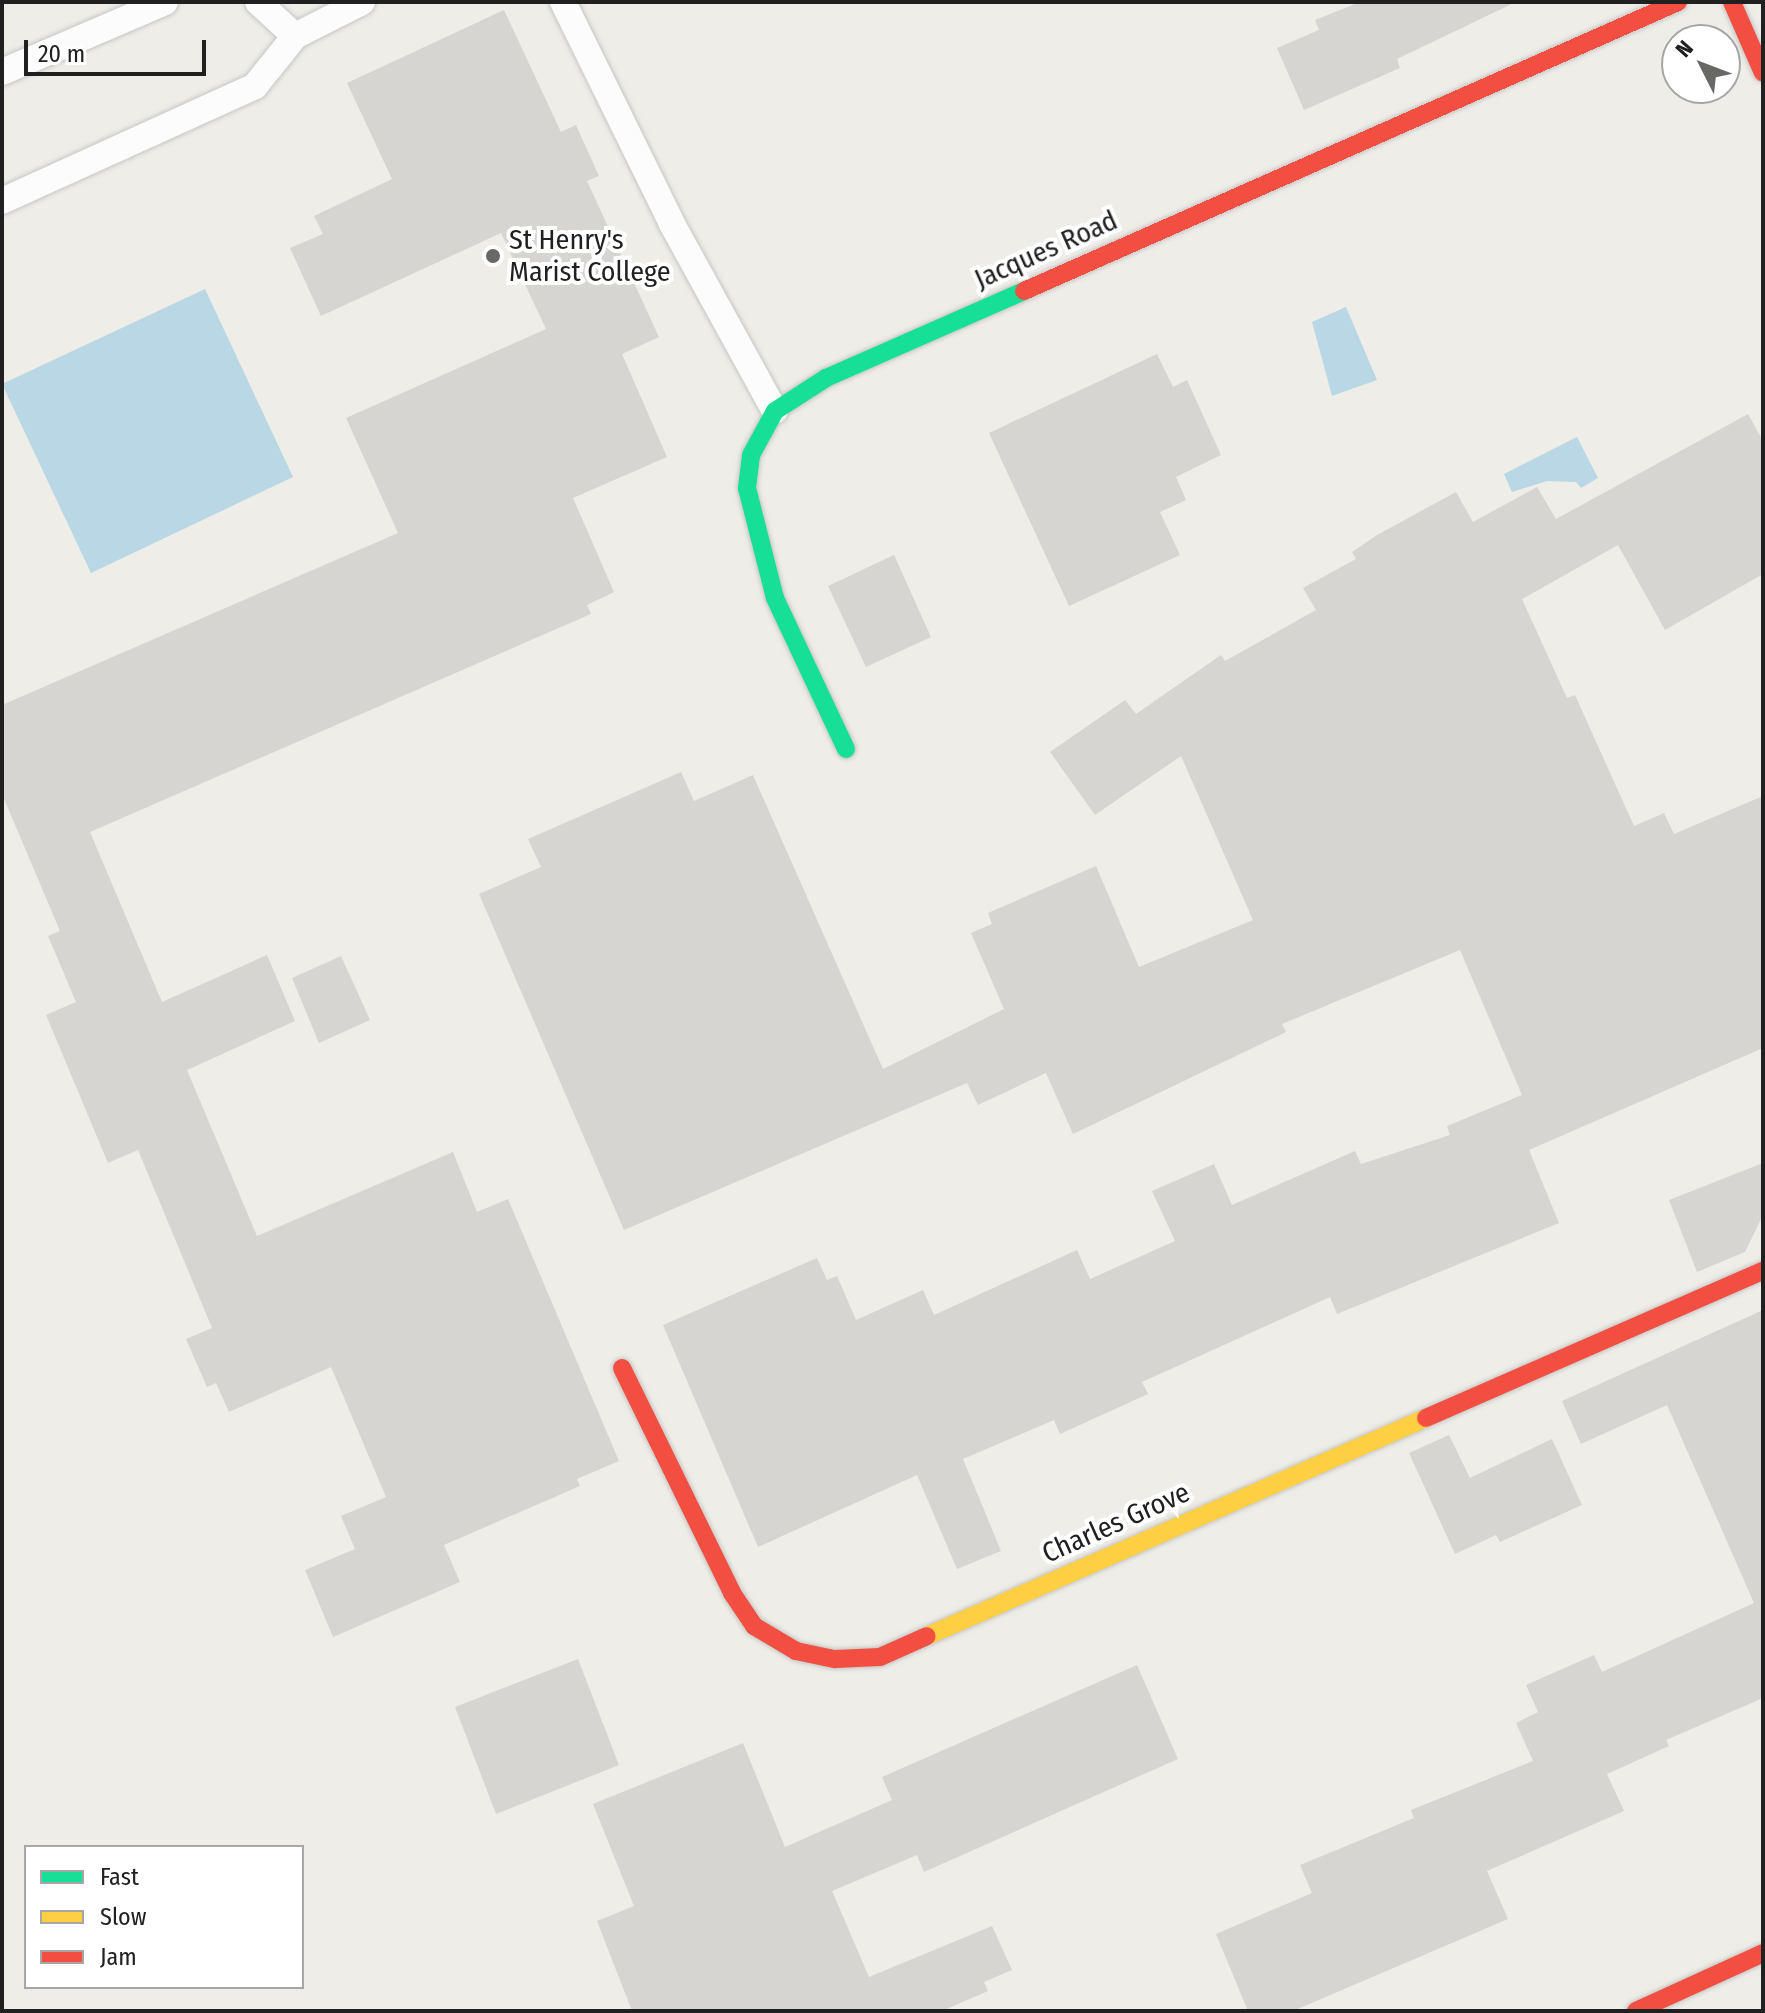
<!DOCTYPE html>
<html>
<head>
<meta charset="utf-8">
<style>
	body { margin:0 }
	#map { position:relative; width:1765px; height:2013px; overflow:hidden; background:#eeede8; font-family:"Fira Sans Condensed",sans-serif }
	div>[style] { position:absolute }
	.water>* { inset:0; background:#b9d7e4 }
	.building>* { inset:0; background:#d7d5d1 }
	.roads { filter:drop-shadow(0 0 2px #c7c6c4) drop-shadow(0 0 2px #c7c6c4) }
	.lane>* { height:26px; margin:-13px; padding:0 13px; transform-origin:13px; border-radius:13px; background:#fcfcfc }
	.fast>* { height:18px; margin:-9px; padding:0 9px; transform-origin:9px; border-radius:9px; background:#16e098 }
	.slow>* { height:18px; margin:-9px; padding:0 9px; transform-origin:9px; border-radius:9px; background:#ffcf43 }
	.jam>* { height:18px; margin:-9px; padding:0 9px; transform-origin:9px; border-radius:9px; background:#f24e42 }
	.dots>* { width:22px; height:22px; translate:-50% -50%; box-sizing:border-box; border:4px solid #fff; border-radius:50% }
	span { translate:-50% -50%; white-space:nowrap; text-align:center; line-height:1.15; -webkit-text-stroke:8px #fff; paint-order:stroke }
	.poi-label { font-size:28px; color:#202020 }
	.left { translate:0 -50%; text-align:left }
	.street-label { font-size:28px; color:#202020 }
	.frame { position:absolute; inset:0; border:4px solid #202020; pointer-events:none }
	.legend { position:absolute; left:24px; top:1845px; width:280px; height:144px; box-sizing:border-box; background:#fff; border:2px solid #a6a6a6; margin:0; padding:10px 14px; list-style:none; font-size:24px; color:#202020 }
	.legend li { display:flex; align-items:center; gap:16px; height:40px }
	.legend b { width:40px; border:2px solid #a6a6a6 }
	.north { position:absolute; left:1661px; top:24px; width:80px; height:80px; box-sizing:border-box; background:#fff; border:2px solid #a6a6a6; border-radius:50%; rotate:312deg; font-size:22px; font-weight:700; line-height:32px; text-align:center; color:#202020 }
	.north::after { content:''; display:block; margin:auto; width:28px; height:36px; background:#686866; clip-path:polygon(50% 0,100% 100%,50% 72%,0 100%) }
	.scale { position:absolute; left:24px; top:40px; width:182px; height:36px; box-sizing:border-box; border:4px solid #202020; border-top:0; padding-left:10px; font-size:24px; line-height:28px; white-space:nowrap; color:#202020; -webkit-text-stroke:6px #fff; paint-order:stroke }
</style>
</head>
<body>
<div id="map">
	<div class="water">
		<div style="clip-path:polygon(205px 289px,293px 477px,91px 573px,2px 384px)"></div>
		<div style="clip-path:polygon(1346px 307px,1377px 380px,1332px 396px,1312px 322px)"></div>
		<div style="clip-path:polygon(1577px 437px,1598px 478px,1581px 488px,1576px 482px,1547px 481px,1512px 492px,1504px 474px)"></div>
	</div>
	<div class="building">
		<div style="clip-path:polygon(1360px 2px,1516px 2px,1397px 59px,1400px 68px,1304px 110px,1277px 48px,1319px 30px,1315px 20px)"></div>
		<div style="clip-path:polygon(504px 10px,561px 132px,576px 125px,599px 176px,587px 181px,659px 337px,622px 354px,667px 457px,573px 498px,614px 592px,587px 605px,591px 614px,90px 832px,162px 1002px,267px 955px,295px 1021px,187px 1070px,257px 1236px,453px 1152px,477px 1212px,508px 1199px,619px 1461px,577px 1479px,580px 1486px,444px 1545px,460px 1582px,333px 1637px,305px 1570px,355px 1549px,341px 1516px,386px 1497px,331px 1367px,229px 1412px,216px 1383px,207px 1387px,186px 1339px,212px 1328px,138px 1150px,108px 1163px,46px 1015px,76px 1002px,48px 936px,60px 931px,2px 794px,2px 705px,398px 533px,346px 418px,546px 329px,501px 233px,321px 316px,290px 248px,323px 234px,314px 216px,392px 179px,347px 83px)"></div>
		<div style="clip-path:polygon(1157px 354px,1173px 387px,1187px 380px,1221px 455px,1176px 477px,1186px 500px,1160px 512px,1180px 555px,1069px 606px,989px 433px)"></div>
		<div style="clip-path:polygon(1748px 414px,1763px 441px,1763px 574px,1665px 630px,1618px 545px,1522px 599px,1567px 698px,1575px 695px,1634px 826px,1664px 813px,1674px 834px,1763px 796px,1763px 1048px,1529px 1150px,1559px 1223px,1337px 1314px,1330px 1297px,1142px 1382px,1148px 1394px,1060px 1434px,1054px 1420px,963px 1459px,1001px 1551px,957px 1569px,917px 1475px,758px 1547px,663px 1325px,817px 1258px,827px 1280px,837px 1276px,856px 1320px,923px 1290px,934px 1315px,1077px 1250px,1090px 1279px,1175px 1241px,1152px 1191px,1214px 1164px,1232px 1205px,1355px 1151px,1361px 1164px,1450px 1135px,1447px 1126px,1522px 1095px,1460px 950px,1282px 1024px,1286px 1032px,1073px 1134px,1046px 1073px,978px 1105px,967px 1083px,624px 1230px,479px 894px,541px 867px,528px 839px,681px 772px,694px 801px,753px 775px,883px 1069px,1004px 1009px,971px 933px,992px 924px,988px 913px,1096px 866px,1139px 967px,1253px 920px,1181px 756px,1095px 815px,1050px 752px,1125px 700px,1136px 714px,1221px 655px,1225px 661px,1316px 610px,1303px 588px,1356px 559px,1352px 552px,1377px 535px,1456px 492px,1473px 522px,1537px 487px,1556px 519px)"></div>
		<div style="clip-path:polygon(894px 555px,931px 637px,866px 667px,828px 586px)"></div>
		<div style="clip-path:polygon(341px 956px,370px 1020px,319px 1043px,292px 978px)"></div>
		<div style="clip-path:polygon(1763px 1163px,1763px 1215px,1745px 1252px,1697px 1272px,1669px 1200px)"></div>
		<div style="clip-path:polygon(1763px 1310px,1763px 1698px,1666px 1740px,1669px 1746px,1607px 1774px,1624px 1811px,1487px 1871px,1508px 1919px,1293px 2011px,1248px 2011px,1216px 1934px,1312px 1893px,1300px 1865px,1414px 1818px,1411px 1810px,1533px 1761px,1516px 1723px,1538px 1712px,1526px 1685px,1594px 1655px,1602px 1672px,1754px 1603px,1667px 1405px,1581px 1444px,1562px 1401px)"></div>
		<div style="clip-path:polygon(1449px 1435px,1470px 1478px,1552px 1439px,1582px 1505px,1500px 1542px,1496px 1535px,1455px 1554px,1409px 1453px)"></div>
		<div style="clip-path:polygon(578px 1659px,619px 1765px,496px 1814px,455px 1707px)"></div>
		<div style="clip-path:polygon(1137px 1665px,1178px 1759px,924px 1872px,917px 1855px,832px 1891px,869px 1977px,992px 1926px,1012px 1970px,984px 1982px,988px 1991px,942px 2011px,632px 2011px,597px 1921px,634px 1906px,593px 1804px,743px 1743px,785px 1847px,892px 1800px,882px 1777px)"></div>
	</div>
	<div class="roads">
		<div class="lane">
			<div style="left:258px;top:2px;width:50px;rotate:42.6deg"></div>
			<div style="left:563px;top:2px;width:247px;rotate:63.8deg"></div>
			<div style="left:672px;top:224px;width:213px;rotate:61.2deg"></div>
			<div style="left:2px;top:72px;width:177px;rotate:-23.2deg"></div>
			<div style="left:2px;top:201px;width:278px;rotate:-24.4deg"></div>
			<div style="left:255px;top:86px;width:64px;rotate:-51.3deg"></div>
			<div style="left:295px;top:36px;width:75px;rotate:-26.9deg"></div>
		</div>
		<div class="fast">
			<div style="left:846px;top:749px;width:167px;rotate:-115.2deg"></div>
			<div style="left:775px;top:598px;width:114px;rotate:-104.3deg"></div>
			<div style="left:747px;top:488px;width:33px;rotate:-83deg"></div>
			<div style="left:751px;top:455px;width:50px;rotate:-61.4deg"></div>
			<div style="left:775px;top:411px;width:61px;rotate:-32.9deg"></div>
			<div style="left:826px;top:378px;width:216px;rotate:-23.7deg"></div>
		</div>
		<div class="slow">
			<div style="left:927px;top:1636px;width:545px;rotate:-23.6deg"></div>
		</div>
		<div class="jam">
			<div style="left:1732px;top:2px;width:77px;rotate:66.4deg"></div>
			<div style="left:1024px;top:291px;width:715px;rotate:-23.84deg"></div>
			<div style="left:622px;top:1368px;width:250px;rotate:63.9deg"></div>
			<div style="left:732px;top:1593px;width:40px;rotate:56deg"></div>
			<div style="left:754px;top:1626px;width:49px;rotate:30.8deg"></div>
			<div style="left:796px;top:1651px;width:40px;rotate:12deg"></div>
			<div style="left:835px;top:1659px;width:45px;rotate:-2.5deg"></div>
			<div style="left:880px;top:1657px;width:51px;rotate:-24.1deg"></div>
			<div style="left:1426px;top:1418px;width:368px;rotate:-23.6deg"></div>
			<div style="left:1636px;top:2011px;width:140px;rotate:-24.5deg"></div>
		</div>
	</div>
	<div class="dots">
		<div style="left:493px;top:256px;background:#686866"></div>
	</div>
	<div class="poi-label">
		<span class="left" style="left:509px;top:256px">St Henry's<br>Marist College</span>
	</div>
	<div class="street-label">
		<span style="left:1046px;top:250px;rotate:-24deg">Jacques Road</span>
		<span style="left:1116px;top:1523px;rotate:-24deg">Charles Grove</span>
	</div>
	<div class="frame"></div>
	<ul class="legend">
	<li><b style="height:10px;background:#16e098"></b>Fast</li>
	<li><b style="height:10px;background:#ffcf43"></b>Slow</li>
	<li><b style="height:10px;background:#f24e42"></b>Jam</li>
	</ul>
	<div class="north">N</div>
	<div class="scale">20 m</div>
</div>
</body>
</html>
